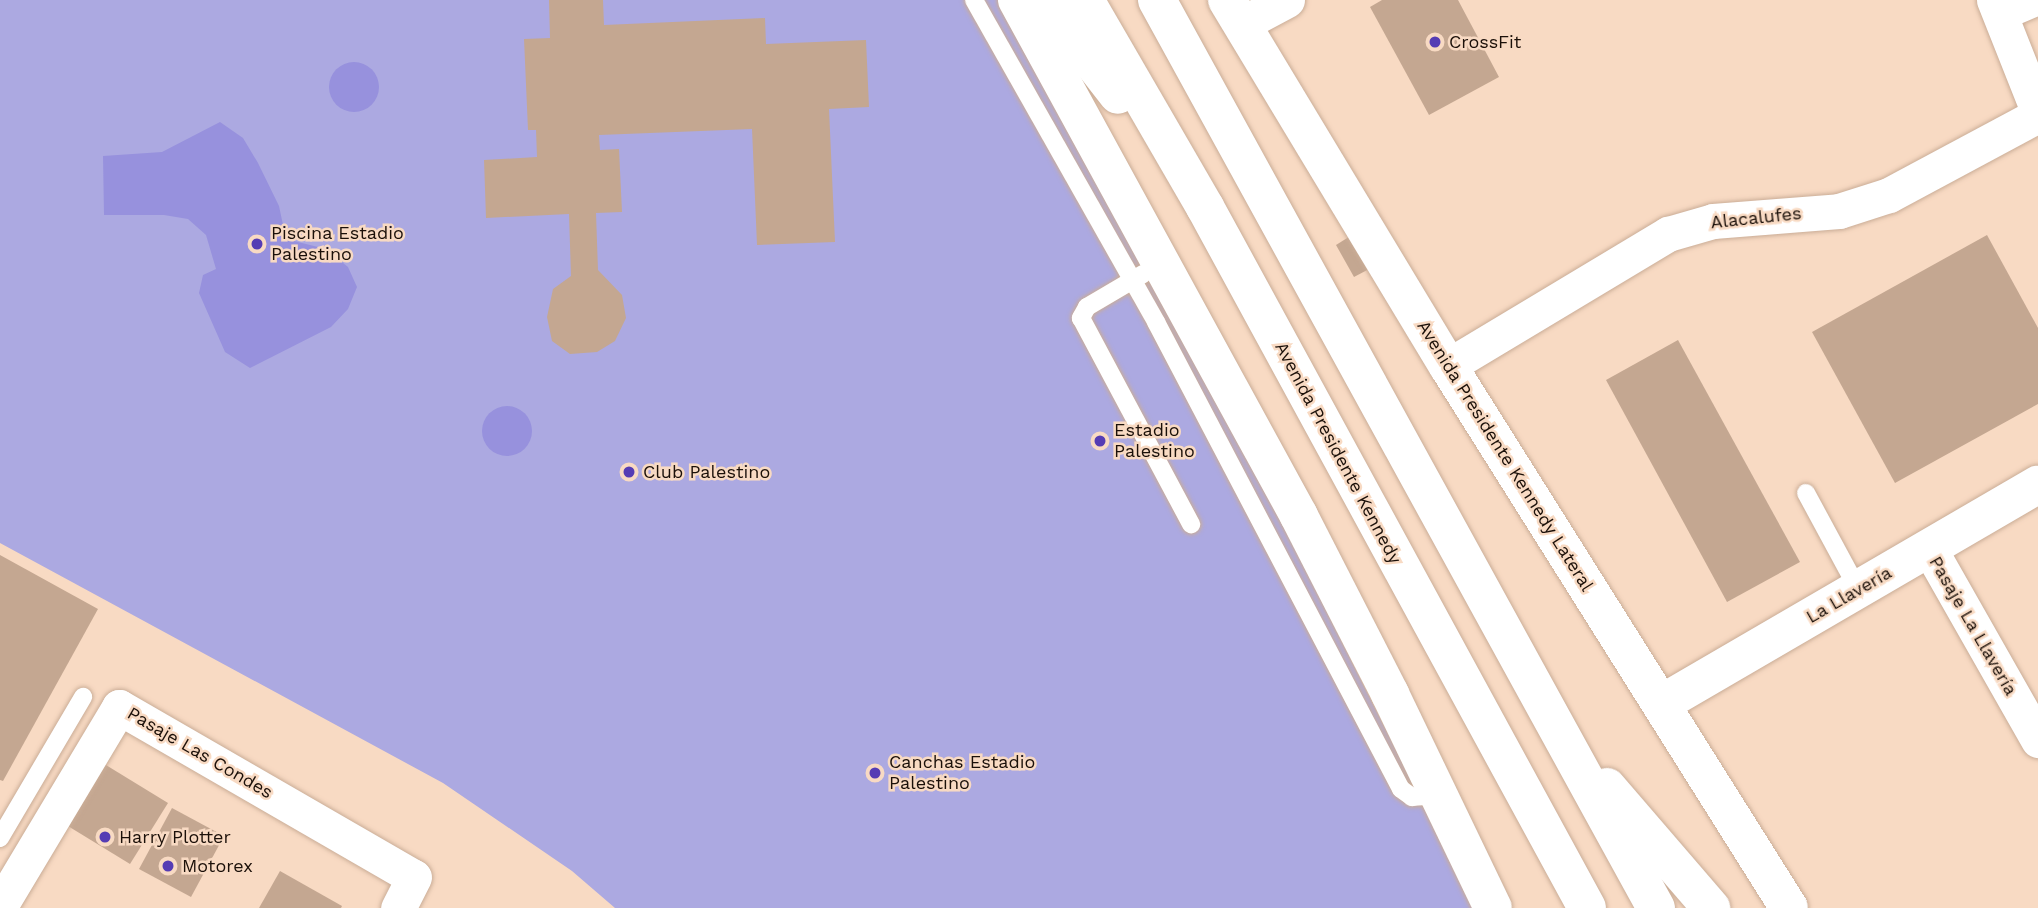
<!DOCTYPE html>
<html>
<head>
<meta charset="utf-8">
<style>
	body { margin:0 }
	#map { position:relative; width:2038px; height:908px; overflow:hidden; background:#f8dac3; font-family:"Work Sans",sans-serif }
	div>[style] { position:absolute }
	.green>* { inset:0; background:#aca9e1 }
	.water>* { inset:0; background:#9791dd }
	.round { border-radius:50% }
	.building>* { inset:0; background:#c4a791 }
	.roads { filter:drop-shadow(0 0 2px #caad97) drop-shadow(0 0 2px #caad97) }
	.lane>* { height:18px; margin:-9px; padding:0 9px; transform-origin:9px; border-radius:9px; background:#fff }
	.street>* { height:35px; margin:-17.5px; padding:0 17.5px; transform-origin:17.5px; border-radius:17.5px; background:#fff }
	.secondary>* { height:38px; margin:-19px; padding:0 19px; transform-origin:19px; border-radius:19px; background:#fff }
	.primary>* { height:38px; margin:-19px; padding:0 19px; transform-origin:19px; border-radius:19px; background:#fff }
	.highway>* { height:38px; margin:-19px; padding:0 19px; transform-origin:19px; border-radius:19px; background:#fff }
	.dots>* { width:19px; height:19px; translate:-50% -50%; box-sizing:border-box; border:4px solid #f8dac3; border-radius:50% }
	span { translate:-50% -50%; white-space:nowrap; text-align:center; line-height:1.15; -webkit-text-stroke:5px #f8dac3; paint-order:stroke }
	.poi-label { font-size:18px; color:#1b1009 }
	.left { translate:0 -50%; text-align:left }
	.street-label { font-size:18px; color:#1b1009 }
</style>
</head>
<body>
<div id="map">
	<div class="green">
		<div style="clip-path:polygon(0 0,1002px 0,1222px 402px,1475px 908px,615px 908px,572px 871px,443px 783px,0 543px)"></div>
	</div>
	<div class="water">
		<div class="round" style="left:329px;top:62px;width:50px;height:50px"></div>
		<div style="clip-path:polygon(220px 122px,243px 138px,258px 163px,279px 206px,286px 239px,326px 249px,348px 267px,357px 287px,348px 309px,331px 327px,250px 368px,225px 352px,199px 293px,203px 275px,216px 269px,206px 235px,188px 219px,164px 215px,104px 215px,103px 156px,162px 152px)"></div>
		<div class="round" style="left:482px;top:406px;width:50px;height:50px"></div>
	</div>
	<div class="building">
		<div style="clip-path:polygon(549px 0,603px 0,604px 25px,765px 18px,766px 44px,866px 40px,869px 107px,829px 109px,835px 242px,757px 245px,752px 129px,599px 135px,600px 150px,619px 149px,622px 212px,596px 213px,598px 270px,622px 295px,626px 318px,615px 341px,597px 352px,570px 354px,552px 341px,547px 317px,553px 289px,571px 276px,569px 214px,486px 218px,484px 160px,537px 157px,536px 130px,528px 130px,524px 39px,550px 38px)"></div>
		<div style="clip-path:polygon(1382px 0,1458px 0,1499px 77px,1429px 115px,1370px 7px)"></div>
		<div style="clip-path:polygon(1352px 235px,1371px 268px,1354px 277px,1336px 245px)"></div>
		<div style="clip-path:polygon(1987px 235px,2038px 328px,2038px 404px,1895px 483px,1812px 332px)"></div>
		<div style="clip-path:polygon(1678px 340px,1800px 562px,1727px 602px,1606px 380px)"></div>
		<div style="clip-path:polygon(0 555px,98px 609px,3px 781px,0 780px)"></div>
		<div style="clip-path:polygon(101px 762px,168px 803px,130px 864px,63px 823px)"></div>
		<div style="clip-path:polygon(172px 808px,224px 836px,191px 897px,139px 869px)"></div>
		<div style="clip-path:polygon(280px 871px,342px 906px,341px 908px,259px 908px)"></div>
	</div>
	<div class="roads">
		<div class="lane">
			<div style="left:974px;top:0;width:370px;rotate:60.5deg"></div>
			<div style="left:1156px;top:322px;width:527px;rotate:62.32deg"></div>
			<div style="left:1401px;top:789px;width:14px;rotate:36deg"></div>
			<div style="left:1412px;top:797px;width:27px;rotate:-4deg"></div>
			<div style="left:1143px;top:274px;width:65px;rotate:149.5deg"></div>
			<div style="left:1087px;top:307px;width:13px;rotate:119deg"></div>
			<div style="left:1081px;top:318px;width:234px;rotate:61.9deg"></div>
			<div style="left:1806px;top:493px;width:109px;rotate:61.6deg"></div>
			<div style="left:0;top:838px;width:164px;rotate:-59.5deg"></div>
		</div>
		<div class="street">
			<div style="left:1994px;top:0;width:119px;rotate:68.4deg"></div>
			<div style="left:2000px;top:13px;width:34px;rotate:-23deg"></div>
			<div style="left:1242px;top:24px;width:51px;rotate:-28.1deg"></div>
			<div style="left:1448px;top:366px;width:257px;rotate:-31deg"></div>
			<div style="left:1668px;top:234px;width:47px;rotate:-16.1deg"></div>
			<div style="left:1713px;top:221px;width:126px;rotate:-4.5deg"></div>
			<div style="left:1839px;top:211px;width:52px;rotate:-17.7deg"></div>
			<div style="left:1889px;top:195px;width:169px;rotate:-28.2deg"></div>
			<div style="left:1929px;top:548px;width:221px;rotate:60.4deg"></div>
			<div style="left:0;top:906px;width:232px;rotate:-59.1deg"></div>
			<div style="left:119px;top:707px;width:340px;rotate:30deg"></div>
			<div style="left:414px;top:877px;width:35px;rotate:117deg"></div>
		</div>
		<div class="secondary">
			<div style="left:1661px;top:704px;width:436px;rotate:-30.2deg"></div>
		</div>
		<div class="primary">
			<div style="left:1017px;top:0;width:588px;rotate:61.34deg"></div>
			<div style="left:1299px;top:516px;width:200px;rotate:62.9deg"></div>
			<div style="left:1390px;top:694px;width:237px;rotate:64.3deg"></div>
			<div style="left:1227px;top:0;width:428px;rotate:58.9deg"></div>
			<div style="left:1448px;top:366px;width:640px;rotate:57.82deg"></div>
		</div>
		<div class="highway">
			<div style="left:1044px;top:0;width:120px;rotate:52.1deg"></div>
			<div style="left:1085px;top:0;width:239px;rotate:59.9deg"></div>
			<div style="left:1205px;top:207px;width:798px;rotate:61.41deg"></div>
			<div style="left:1157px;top:0;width:1036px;rotate:61.21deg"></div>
			<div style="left:1607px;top:787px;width:160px;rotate:49.3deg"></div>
		</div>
	</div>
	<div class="dots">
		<div style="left:1435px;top:42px;background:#553cb4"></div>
		<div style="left:257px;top:244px;background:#553cb4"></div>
		<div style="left:1100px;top:441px;background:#553cb4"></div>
		<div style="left:629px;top:472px;background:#553cb4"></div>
		<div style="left:875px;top:773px;background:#553cb4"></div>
		<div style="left:105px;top:837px;background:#553cb4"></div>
		<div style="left:168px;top:866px;background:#553cb4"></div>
	</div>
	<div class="poi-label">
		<span class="left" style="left:1449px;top:42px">CrossFit</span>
		<span class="left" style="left:271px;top:244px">Piscina Estadio<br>Palestino</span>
		<span class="left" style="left:1114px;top:441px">Estadio<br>Palestino</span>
		<span class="left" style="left:643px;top:472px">Club Palestino</span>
		<span class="left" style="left:889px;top:773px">Canchas Estadio<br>Palestino</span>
		<span class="left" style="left:119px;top:837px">Harry Plotter</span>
		<span class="left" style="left:182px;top:866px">Motorex</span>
	</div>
	<div class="street-label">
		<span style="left:1756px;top:218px;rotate:-6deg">Alacalufes</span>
		<span style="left:1338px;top:453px;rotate:62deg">Avenida Presidente Kennedy</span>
		<span style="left:1505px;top:456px;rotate:58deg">Avenida Presidente Kennedy Lateral</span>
		<span style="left:1849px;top:595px;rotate:-30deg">La Llavería</span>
		<span style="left:1973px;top:626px;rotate:60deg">Pasaje La Llavería</span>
		<span style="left:200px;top:753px;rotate:30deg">Pasaje Las Condes</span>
	</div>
</div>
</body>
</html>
